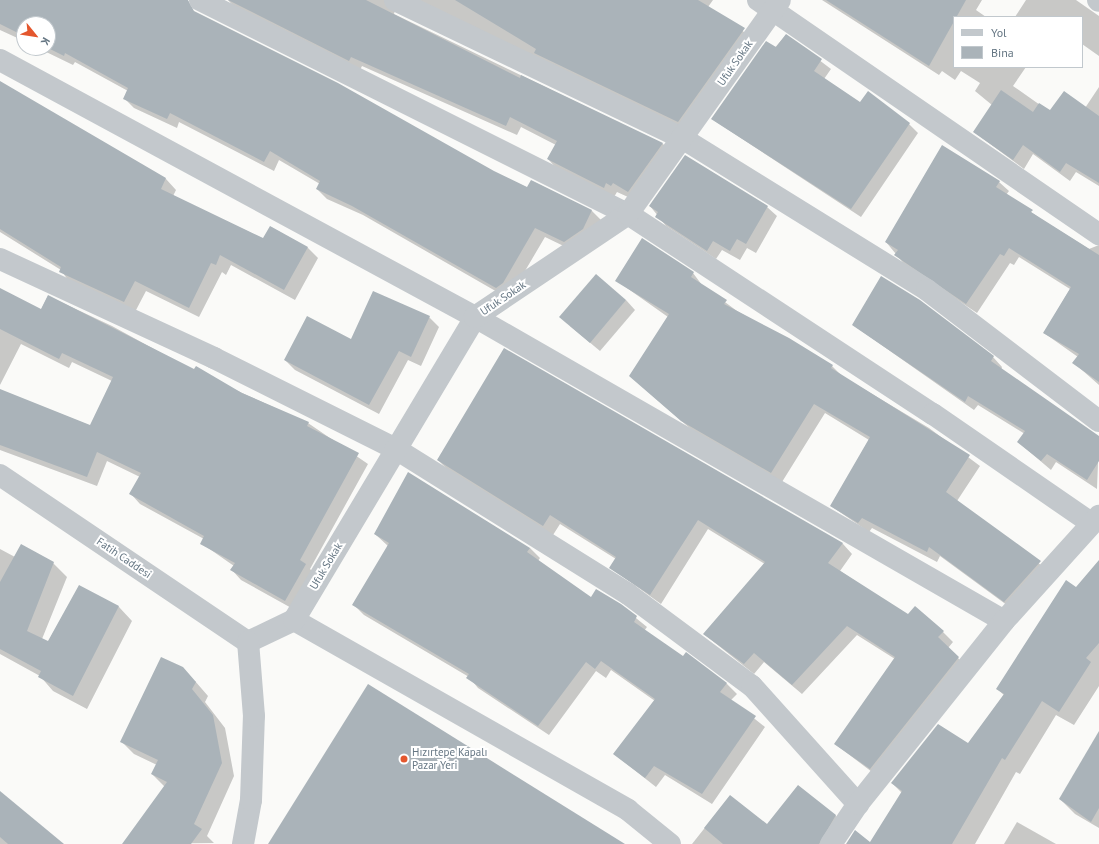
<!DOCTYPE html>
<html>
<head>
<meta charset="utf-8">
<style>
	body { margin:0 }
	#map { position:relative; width:1099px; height:844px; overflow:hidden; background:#fafaf8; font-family:"PT Sans",sans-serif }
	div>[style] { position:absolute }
	.shadow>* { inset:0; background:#0003 }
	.building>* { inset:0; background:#aab3b9 }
	.street>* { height:22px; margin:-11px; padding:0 11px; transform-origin:11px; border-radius:11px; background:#c3c8cc }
	.dots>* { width:11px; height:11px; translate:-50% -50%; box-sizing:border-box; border:2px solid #fff; border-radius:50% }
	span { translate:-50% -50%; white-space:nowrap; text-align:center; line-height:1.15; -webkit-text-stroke:4px #fff; paint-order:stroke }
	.street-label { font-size:11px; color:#657683 }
	.poi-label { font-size:11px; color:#657683 }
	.left { translate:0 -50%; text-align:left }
	.legend { position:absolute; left:953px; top:16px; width:130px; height:52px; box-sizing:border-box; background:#fff; border:1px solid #c1c8cd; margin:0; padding:5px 7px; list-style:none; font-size:12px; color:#657683 }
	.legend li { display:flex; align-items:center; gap:8px; height:20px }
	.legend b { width:20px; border:1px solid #c1c8cd }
	.north { position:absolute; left:16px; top:16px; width:40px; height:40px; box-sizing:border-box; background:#fff; border:1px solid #c1c8cd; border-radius:50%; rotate:120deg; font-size:11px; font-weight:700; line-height:16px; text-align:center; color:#657683 }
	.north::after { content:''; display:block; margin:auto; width:14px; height:18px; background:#e4572e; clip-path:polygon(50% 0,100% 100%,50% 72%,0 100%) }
</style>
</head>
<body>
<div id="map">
	<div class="shadow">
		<div style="clip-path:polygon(0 0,178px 0,196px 13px,494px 172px,528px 188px,532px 181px,592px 211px,601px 220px,574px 251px,545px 237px,512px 293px,506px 297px,363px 215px,327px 199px,317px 189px,320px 184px,279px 160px,274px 171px,179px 122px,177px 128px,134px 108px,125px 99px,128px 91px,75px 62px,73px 65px,38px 48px,48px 48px,48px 24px,24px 24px,24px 41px,0 30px)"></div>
		<div style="clip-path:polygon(228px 0,398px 0,394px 14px,663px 144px,673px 154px,639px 202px,617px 192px,614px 197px,558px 170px,548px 159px,556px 145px,521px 127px,517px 135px,362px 66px,360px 70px,236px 9px)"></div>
		<div style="clip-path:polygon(414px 0,713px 0,708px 7px,754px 39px,688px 132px)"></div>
		<div style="clip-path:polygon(822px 0,982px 0,976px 10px,986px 17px,954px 17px,954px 67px,1026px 67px,1013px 86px,1050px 112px,1085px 108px,1099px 87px,1099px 186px,1076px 172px,1070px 181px,1033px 154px,1024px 169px,974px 132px,992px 105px,975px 91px,980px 83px,961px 71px,955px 80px,942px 71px,939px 75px)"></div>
		<div style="clip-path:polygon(1026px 0,1076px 0,1099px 16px,1099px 56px,1082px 44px,1082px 17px,1015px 17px)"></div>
		<div style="clip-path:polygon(786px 35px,831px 69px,824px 79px,861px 104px,909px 124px,918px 133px,861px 217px,712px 119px)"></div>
		<div style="clip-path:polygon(0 82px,166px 179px,176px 190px,173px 196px,264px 239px,271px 227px,308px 248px,318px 258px,295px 300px,231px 265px,226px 275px,222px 272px,199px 317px,146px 291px,135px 312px,70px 283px,61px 270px,0 232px)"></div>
		<div style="clip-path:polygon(999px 182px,1009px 191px,1006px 195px,1041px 219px,1089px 249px,1099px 245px,1099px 385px,1074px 363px,1078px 357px,1044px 333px,1070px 289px,1019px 257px,1014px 265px,1010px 263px,977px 313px,905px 265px,886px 242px)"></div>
		<div style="clip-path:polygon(650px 206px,767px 207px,777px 216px,756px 253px,747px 248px,740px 260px,722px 250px,716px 259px,666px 226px)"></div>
		<div style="clip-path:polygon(693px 273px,702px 285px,737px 311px,832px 366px,842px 376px,929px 428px,980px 466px,957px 501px,1050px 572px,1015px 611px,940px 556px,937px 562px,872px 528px,869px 532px,831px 506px,869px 440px,825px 413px,782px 482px,693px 431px,630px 376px,668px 317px,617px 281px)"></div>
		<div style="clip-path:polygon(0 289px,41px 310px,48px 296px,112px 326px,194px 371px,308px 423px,368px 464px,310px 569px,315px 574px,295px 610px,241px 580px,232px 570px,234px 566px,201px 543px,204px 539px,140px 504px,131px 494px,140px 477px,107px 461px,97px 486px,0 450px,0 390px,91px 426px,112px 381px,72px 362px,69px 368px,21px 344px,0 385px)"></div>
		<div style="clip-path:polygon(626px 300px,635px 310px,600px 351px,570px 326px)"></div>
		<div style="clip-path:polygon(429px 317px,439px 327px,421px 366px,408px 360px,379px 414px,295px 370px,285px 360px)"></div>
		<div style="clip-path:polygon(853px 325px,993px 357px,1002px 367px,1001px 370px,1099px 437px,1097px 489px,1056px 462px,1051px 470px,1018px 442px,1025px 434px,978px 405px,974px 410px)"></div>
		<div style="clip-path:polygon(505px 350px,843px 544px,852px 554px,840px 571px,908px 616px,943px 632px,953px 642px,948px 648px,968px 668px,880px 778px,835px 744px,895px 659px,857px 635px,802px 694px,764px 662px,754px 674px,704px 634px,765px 564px,708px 529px,661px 604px,611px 568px,616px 559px,560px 524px,553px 535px,448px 470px,438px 460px)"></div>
		<div style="clip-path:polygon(375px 534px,530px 548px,540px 558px,538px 561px,591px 598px,620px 605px,647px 627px,644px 631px,683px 657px,686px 654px,727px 684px,737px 694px,731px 700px,765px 727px,712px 804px,665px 775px,656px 787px,614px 754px,655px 701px,611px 670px,606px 678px,596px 671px,549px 735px,478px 688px,469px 677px,364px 615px,354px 605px,388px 546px)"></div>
		<div style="clip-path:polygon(0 549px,15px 557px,53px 563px,67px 577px,42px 639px,48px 642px,79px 587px,119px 607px,132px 621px,87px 709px,53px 691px,40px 676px,0 654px)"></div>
		<div style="clip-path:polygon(1099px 561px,1099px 686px,1074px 725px,1056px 715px,1020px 774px,1016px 772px,975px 844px,847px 844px,870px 844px,902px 793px,892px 783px,968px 744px,1004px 695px,997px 689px)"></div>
		<div style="clip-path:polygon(195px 681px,208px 696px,205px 702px,225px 728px,234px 776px,207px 836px,214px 843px,134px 844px,165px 787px,152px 774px,157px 765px,134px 754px,121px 741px)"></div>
		<div style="clip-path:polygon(1099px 733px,1099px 828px,1075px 814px,1060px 799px)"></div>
		<div style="clip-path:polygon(0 793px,62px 844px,0 844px)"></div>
		<div style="clip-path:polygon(730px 796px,767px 826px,835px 815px,850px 830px,841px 844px,692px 844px)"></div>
		<div style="clip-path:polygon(1017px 822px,1056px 844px,1004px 844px)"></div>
	</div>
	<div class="building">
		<div style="clip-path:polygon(0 0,188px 0,194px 11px,338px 83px,494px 171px,527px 187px,531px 180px,592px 210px,583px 229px,564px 242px,535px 228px,503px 283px,496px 288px,352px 206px,316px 189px,320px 181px,270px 151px,264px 162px,170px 113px,167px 119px,123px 99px,128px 88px,65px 53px,64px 56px,48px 48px,48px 24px,24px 24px,24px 36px,0 24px)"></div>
		<div style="clip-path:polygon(228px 0,366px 0,520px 78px,521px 75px,663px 143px,628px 192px,613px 183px,611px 186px,606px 183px,604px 188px,547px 159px,557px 141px,510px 117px,506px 126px,351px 57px,349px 61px)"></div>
		<div style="clip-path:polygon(455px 0,698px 0,745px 28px,678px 122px,534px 53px,536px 49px)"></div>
		<div style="clip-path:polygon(826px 0,966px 0,929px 66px)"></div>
		<div style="clip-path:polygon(786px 34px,822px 59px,814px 71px,860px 102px,868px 91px,910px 123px,851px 209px,711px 119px,766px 41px,776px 47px)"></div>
		<div style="clip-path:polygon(0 81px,166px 178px,161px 189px,263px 238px,270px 226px,308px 247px,284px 290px,220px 255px,216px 265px,211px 263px,189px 308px,135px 281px,124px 302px,59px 272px,61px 267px,0 229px)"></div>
		<div style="clip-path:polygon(1001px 90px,1033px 112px,1039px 103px,1050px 110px,1064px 91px,1099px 116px,1099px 183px,1066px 163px,1060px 172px,1023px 145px,1013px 160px,973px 132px)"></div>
		<div style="clip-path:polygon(942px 145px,1000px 181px,996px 187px,1033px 210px,1031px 212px,1099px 255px,1099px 382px,1072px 363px,1079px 354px,1043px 333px,1071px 287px,1009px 248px,1004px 256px,1000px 254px,966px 304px,894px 255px,898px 250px,885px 242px)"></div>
		<div style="clip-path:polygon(685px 155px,768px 206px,746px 244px,737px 239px,730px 251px,713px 241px,707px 251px,655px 217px,658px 212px,649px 206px)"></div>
		<div style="clip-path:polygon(642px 238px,694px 272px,691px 277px,727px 300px,724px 304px,789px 338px,833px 365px,831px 368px,970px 455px,946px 492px,1041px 561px,1004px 602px,929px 547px,927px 552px,862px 518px,858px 523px,830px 506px,870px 437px,814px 404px,771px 473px,681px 421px,629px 376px,669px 314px,615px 281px)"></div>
		<div style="clip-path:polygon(596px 274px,626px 300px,590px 343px,559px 317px)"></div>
		<div style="clip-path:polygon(881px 276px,920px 300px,994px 356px,991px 361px,1099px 436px,1099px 461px,1087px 480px,1047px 454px,1041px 461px,1017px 442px,1025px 431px,968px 396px,965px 402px,852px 325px)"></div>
		<div style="clip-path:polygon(0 288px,41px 309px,48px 295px,194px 369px,196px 366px,242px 393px,309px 422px,307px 426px,359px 453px,300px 560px,306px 564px,285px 601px,230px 570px,235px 563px,200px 544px,204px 536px,129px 494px,141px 473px,97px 452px,87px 477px,0 445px,0 389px,90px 425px,113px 377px,62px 353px,59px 359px,0 329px)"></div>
		<div style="clip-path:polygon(373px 291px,430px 316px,411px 357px,399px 351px,369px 405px,284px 360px,307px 316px,351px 339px)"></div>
		<div style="clip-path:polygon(504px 348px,843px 543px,828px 563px,908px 614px,915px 606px,944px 631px,938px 637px,959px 657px,870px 769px,834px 744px,895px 657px,847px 626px,792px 685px,754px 653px,744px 664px,703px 634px,765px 562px,698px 520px,650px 595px,609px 568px,616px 557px,550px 515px,543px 526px,437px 460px)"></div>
		<div style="clip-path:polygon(408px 472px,530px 548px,527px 552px,591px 597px,596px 589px,621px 604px,637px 616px,634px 622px,683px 656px,686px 652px,727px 683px,720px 692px,756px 716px,702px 794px,654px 766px,645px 778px,613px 754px,655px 699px,601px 661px,595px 669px,586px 662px,538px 726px,466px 678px,469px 674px,352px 605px,389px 543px,374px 534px)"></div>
		<div style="clip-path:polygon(21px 544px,54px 562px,27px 631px,48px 641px,79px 585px,119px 606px,73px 696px,38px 677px,41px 671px,0 649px,0 582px)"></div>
		<div style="clip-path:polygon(1099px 560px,1099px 643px,1086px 658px,1091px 662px,1059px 712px,1042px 701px,1005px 760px,1002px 758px,952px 844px,846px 844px,855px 830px,870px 842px,902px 791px,891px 783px,938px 724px,968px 743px,1004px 694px,996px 689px,1066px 580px,1076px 587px)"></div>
		<div style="clip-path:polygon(161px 657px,183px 667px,196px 682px,192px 689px,213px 715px,222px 763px,194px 824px,202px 829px,191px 844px,122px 844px,167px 782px,151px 774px,158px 760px,120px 742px)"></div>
		<div style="clip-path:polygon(368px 684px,625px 844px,268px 844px)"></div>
		<div style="clip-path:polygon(1099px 731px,1099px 808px,1091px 822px,1059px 799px)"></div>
		<div style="clip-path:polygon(798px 785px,836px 815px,819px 844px,723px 844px,704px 828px,730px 795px,767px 824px)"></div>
		<div style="clip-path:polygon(0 791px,64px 844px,8px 844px,0 837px)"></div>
	</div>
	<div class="street">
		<div style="left:200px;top:0;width:479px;rotate:26.6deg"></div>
		<div style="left:628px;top:214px;width:365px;rotate:33.3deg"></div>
		<div style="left:933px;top:414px;width:192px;rotate:34.6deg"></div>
		<div style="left:395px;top:0;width:318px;rotate:25.7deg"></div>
		<div style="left:682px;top:138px;width:288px;rotate:31.8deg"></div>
		<div style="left:927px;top:290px;width:216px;rotate:37.3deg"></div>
		<div style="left:758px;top:0;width:414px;rotate:34.5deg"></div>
		<div style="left:1098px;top:0;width:1px;rotate:45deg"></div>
		<div style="left:0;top:60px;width:540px;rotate:28.42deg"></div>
		<div style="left:475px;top:317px;width:610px;rotate:29.88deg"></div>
		<div style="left:0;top:259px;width:236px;rotate:24.8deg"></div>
		<div style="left:214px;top:358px;width:203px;rotate:26.6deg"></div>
		<div style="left:396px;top:449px;width:274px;rotate:32deg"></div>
		<div style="left:628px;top:594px;width:154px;rotate:36.6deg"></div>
		<div style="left:752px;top:686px;width:159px;rotate:48.1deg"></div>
		<div style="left:0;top:475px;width:299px;rotate:34deg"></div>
		<div style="left:294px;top:620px;width:384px;rotate:29.6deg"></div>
		<div style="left:628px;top:810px;width:54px;rotate:39deg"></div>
		<div style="left:248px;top:642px;width:51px;rotate:-25.6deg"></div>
		<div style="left:294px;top:620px;width:353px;rotate:-59.1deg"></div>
		<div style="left:475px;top:317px;width:184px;rotate:-33.9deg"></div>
		<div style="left:628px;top:214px;width:262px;rotate:-54.6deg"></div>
		<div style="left:243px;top:844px;width:45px;rotate:-79.7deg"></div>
		<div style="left:251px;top:800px;width:84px;rotate:-88deg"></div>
		<div style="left:254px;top:716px;width:74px;rotate:-94.6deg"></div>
		<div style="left:831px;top:844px;width:48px;rotate:-56deg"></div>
		<div style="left:858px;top:804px;width:234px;rotate:-51.4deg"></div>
		<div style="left:1004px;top:621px;width:142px;rotate:-47.9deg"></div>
	</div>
	<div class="dots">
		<div style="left:404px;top:759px;background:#e4572e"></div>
	</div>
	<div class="street-label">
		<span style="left:735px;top:63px;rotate:-55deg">Ufuk Sokak</span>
		<span style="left:503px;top:298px;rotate:-34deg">Ufuk Sokak</span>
		<span style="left:124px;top:558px;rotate:34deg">Fatih Caddesi</span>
		<span style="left:326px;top:566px;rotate:-59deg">Ufuk Sokak</span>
	</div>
	<div class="poi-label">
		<span class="left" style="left:412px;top:759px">Hızırtepe Kapalı<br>Pazar Yeri</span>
	</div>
	<ul class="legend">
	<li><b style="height:5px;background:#c3c8cc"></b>Yol</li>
	<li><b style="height:11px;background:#aab3b9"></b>Bina</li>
	</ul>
	<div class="north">K</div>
</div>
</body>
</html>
